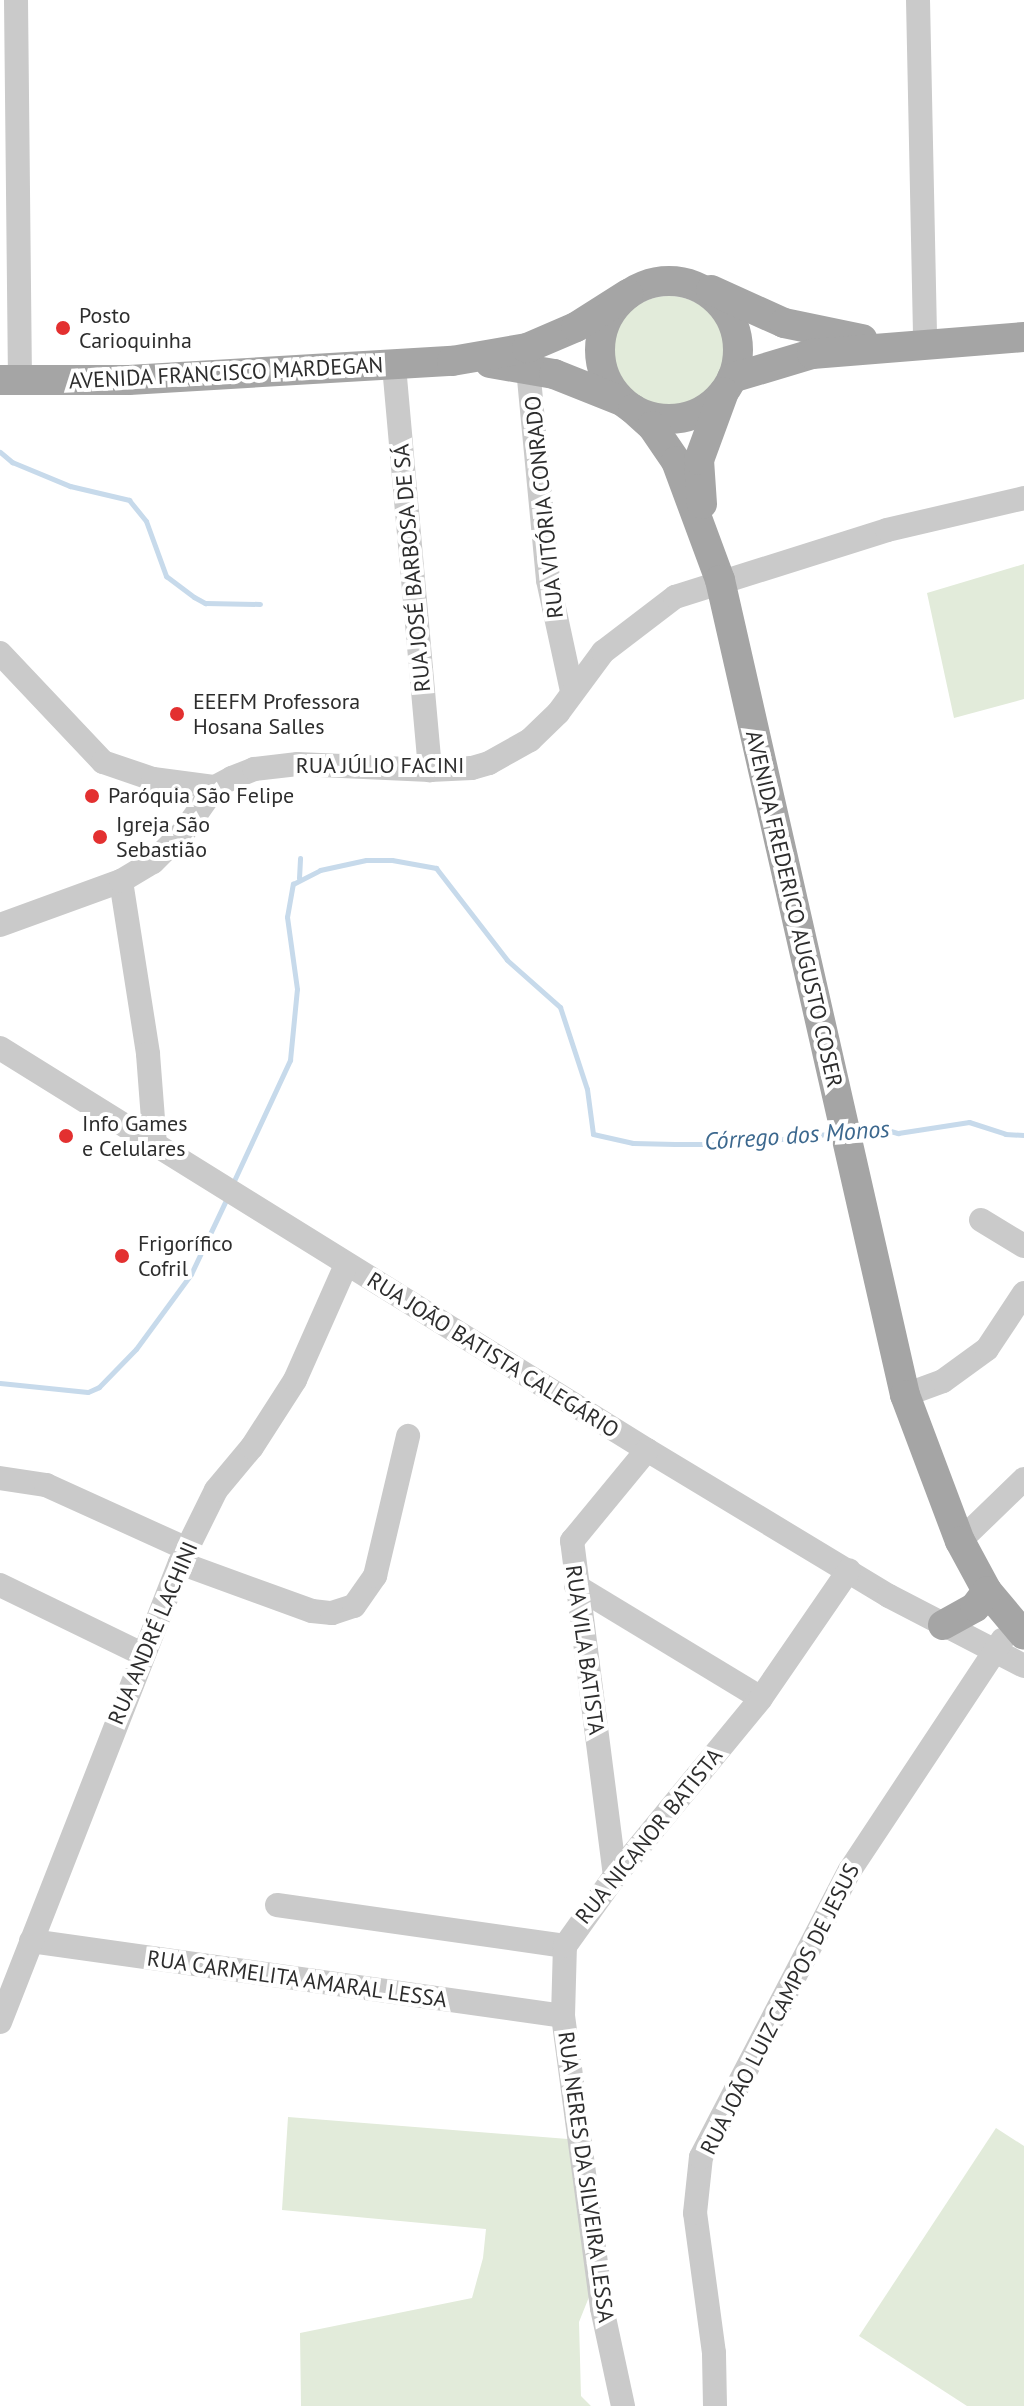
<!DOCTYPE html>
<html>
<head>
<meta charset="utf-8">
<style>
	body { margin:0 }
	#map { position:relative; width:1024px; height:2406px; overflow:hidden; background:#fff; font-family:"PT Sans",sans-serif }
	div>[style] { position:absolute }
	.green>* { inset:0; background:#e2ebda }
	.round { border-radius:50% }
	.stream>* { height:5px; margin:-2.5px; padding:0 2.5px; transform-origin:2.5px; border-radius:2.5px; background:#c7daeb }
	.minor>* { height:24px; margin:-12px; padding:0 12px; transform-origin:12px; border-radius:12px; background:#cacaca }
	.major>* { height:30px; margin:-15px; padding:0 15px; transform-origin:15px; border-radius:15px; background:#a5a5a5 }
	.major>.ring { margin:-15px; padding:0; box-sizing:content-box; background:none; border:30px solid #a5a5a5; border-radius:50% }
	.dots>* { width:22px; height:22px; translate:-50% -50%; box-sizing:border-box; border:4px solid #fff; border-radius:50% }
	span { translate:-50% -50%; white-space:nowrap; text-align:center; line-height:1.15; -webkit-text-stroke:8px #fff; paint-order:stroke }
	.poi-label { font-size:22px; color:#2d2d2d }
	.left { translate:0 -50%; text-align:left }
	.street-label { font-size:22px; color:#2d2d2d }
	.water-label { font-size:24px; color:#3c688e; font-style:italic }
</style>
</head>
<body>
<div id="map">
	<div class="green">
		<div class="round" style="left:611px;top:296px;width:116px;height:116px"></div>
		<div style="clip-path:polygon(1024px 564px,1024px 699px,954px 718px,927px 593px)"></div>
		<div style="clip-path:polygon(288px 2117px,568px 2139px,591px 2292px,579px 2322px,581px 2396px,591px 2406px,301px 2406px,300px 2333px,472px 2298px,483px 2258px,486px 2229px,282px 2210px)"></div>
		<div style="clip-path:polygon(996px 2128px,1024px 2146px,1024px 2406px,967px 2406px,859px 2336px)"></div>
	</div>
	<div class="stream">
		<div style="left:0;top:452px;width:16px;rotate:40deg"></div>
		<div style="left:12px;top:462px;width:63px;rotate:22.5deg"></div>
		<div style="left:70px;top:486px;width:61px;rotate:13.3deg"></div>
		<div style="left:129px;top:500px;width:27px;rotate:51deg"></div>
		<div style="left:146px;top:521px;width:59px;rotate:70deg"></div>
		<div style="left:166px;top:576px;width:35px;rotate:37deg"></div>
		<div style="left:194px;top:597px;width:13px;rotate:29deg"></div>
		<div style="left:205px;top:603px;width:55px;rotate:1deg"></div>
		<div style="left:299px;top:878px;width:20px;rotate:-87deg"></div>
		<div style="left:854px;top:1130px;width:26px;rotate:-4deg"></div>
		<div style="left:880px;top:1128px;width:19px;rotate:16deg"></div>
		<div style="left:898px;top:1133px;width:72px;rotate:-8.8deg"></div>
		<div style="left:969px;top:1122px;width:38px;rotate:18deg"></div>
		<div style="left:1005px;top:1134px;width:19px;rotate:3deg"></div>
		<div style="left:232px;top:1185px;width:138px;rotate:-65.1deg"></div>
		<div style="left:290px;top:1060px;width:71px;rotate:-84.4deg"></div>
		<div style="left:297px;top:989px;width:73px;rotate:-97.9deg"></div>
		<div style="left:287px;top:917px;width:34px;rotate:-80deg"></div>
		<div style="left:293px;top:884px;width:30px;rotate:-27deg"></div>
		<div style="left:320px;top:870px;width:47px;rotate:-12.3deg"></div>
		<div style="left:366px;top:860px;width:26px"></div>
		<div style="left:392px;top:860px;width:45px;rotate:10.3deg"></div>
		<div style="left:436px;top:868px;width:116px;rotate:52.3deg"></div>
		<div style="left:507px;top:960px;width:71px;rotate:41.6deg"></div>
		<div style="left:560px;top:1007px;width:86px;rotate:71.8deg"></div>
		<div style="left:587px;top:1089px;width:45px;rotate:82.4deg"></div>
		<div style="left:593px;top:1134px;width:41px;rotate:12.7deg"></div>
		<div style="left:633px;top:1143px;width:42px;rotate:1.4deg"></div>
		<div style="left:675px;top:1144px;width:61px"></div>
		<div style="left:736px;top:1144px;width:101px;rotate:-6.3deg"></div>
		<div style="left:0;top:1383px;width:88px;rotate:5.8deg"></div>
		<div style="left:88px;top:1392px;width:12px;rotate:-24deg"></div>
		<div style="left:99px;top:1387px;width:53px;rotate:-45.8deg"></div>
		<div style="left:136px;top:1349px;width:93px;rotate:-53.7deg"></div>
		<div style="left:191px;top:1274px;width:84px;rotate:-64.7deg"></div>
	</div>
	<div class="minor">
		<div style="left:16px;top:0;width:381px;rotate:89.4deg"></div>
		<div style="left:918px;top:0;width:343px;rotate:88.8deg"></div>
		<div style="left:394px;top:366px;width:406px;rotate:84.9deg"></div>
		<div style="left:528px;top:368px;width:213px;rotate:84.6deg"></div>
		<div style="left:548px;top:580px;width:114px;rotate:77.8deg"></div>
		<div style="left:0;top:653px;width:150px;rotate:46.6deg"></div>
		<div style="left:103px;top:762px;width:53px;rotate:18.8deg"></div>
		<div style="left:153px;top:779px;width:63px;rotate:7.4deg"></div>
		<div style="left:121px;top:881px;width:175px;rotate:81.1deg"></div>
		<div style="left:148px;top:1054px;width:92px;rotate:85.6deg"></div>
		<div style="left:0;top:925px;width:129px;rotate:-20deg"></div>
		<div style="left:121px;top:881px;width:37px;rotate:-31deg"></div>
		<div style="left:153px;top:862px;width:45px;rotate:-45deg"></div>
		<div style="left:185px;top:830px;width:52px;rotate:-55.1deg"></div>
		<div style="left:215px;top:787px;width:19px;rotate:-28deg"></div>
		<div style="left:232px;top:778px;width:24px;rotate:-22deg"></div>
		<div style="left:254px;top:769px;width:44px;rotate:-6.5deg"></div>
		<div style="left:298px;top:764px;width:132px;rotate:2.6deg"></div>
		<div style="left:430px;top:770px;width:42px;rotate:-2.7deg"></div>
		<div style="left:472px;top:768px;width:18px;rotate:-16deg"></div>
		<div style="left:489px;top:763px;width:47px;rotate:-29.3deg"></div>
		<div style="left:530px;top:740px;width:39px;rotate:-44deg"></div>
		<div style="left:558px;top:713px;width:76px;rotate:-53.6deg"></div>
		<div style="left:603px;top:652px;width:91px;rotate:-37.4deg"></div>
		<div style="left:675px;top:597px;width:222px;rotate:-17.5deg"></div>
		<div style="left:887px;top:530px;width:141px;rotate:-13.1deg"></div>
		<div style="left:0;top:1048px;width:762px;rotate:31.85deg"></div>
		<div style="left:647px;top:1450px;width:283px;rotate:31.1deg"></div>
		<div style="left:889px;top:1596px;width:152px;rotate:27.4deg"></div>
		<div style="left:981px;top:1220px;width:50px;rotate:31.2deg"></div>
		<div style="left:905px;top:1395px;width:40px;rotate:-20.2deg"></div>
		<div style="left:943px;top:1381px;width:54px;rotate:-36deg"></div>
		<div style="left:987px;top:1349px;width:67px;rotate:-56.5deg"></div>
		<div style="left:0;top:1478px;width:47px;rotate:8.7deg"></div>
		<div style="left:46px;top:1485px;width:155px;rotate:24.4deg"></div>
		<div style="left:960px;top:1541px;width:89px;rotate:-44.1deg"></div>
		<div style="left:180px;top:1563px;width:140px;rotate:20deg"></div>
		<div style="left:312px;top:1611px;width:20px;rotate:6deg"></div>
		<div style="left:332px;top:1613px;width:23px;rotate:-18deg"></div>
		<div style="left:354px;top:1606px;width:37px;rotate:-55deg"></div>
		<div style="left:375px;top:1576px;width:144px;rotate:-76.7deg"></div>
		<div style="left:0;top:1585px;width:158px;rotate:25.9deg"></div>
		<div style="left:576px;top:1586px;width:216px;rotate:31.2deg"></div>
		<div style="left:615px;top:1876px;width:338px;rotate:-97.3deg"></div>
		<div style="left:572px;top:1541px;width:118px;rotate:-50.5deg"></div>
		<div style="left:277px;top:1905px;width:291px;rotate:8.1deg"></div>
		<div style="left:31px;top:1941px;width:537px;rotate:8.02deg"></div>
		<div style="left:0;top:2022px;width:493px;rotate:-68.6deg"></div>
		<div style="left:180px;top:1563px;width:81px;rotate:-63.7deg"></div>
		<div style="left:216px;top:1490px;width:56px;rotate:-50.1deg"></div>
		<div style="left:252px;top:1447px;width:80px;rotate:-57.3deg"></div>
		<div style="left:295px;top:1380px;width:126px;rotate:-66.1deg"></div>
		<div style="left:623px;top:2406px;width:100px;rotate:-102.1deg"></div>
		<div style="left:602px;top:2308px;width:295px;rotate:-97.6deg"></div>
		<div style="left:563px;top:2016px;width:70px;rotate:-88.4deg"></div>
		<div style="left:565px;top:1946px;width:86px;rotate:-54.5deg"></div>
		<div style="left:615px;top:1876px;width:230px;rotate:-50.6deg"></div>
		<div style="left:761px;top:1698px;width:155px;rotate:-55.5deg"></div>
		<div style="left:715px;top:2406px;width:53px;rotate:-91.1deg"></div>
		<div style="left:714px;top:2353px;width:141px;rotate:-97.7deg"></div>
		<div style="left:695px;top:2213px;width:56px;rotate:-83.9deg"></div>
		<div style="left:701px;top:2157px;width:323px;rotate:-62.6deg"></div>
		<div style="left:850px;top:1870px;width:276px;rotate:-56.5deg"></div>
	</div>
	<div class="major">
		<div class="ring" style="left:600px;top:281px;width:108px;height:108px"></div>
		<div style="left:711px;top:290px;width:80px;rotate:24.3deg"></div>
		<div style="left:784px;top:323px;width:80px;rotate:11.6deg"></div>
		<div style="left:490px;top:363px;width:65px;rotate:9.8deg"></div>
		<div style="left:554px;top:374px;width:73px;rotate:21.7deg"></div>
		<div style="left:732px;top:378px;width:84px;rotate:-16.7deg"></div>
		<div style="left:812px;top:354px;width:213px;rotate:-4.6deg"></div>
		<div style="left:0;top:380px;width:129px"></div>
		<div style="left:129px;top:380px;width:324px;rotate:-3.4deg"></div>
		<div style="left:452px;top:361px;width:76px;rotate:-9.8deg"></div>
		<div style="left:527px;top:348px;width:53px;rotate:-23.2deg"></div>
		<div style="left:576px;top:327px;width:62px;rotate:-32.4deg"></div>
		<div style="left:633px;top:409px;width:25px;rotate:42deg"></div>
		<div style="left:652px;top:426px;width:42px;rotate:55.6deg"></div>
		<div style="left:676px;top:461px;width:127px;rotate:69.7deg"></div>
		<div style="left:720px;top:580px;width:836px;rotate:77.21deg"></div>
		<div style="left:905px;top:1395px;width:156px;rotate:69.4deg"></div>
		<div style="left:960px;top:1541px;width:57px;rotate:61.6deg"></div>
		<div style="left:987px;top:1591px;width:57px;rotate:49.9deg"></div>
		<div style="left:702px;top:504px;width:44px;rotate:-93.9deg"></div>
		<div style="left:699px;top:460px;width:72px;rotate:-69.8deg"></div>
		<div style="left:943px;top:1625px;width:37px;rotate:-29deg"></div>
		<div style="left:975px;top:1607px;width:20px;rotate:-53deg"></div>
	</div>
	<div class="dots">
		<div style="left:63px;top:328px;background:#e33030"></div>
		<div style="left:177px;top:714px;background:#e33030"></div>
		<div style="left:92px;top:796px;background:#e33030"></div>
		<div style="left:100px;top:837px;background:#e33030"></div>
		<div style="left:66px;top:1136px;background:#e33030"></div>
		<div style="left:122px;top:1256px;background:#e33030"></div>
	</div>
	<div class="poi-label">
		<span class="left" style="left:79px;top:328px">Posto<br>Carioquinha</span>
		<span class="left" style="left:193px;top:714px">EEEFM Professora<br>Hosana Salles</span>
		<span class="left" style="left:108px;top:796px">Paróquia São Felipe</span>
		<span class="left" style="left:116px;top:837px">Igreja São<br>Sebastião</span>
		<span class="left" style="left:82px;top:1136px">Info Games<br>e Celulares</span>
		<span class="left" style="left:138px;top:1256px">Frigorífico<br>Cofril</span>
	</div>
	<div class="street-label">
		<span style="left:226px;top:373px;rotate:-3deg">AVENIDA FRANCISCO MARDEGAN</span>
		<span style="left:544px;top:507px;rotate:-96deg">RUA VITÓRIA CONRADO</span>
		<span style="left:412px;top:568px;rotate:-95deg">RUA JOSÉ BARBOSA DE SÁ</span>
		<span style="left:380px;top:766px">RUA JÚLIO FACINI</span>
		<span style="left:794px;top:909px;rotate:77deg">AVENIDA FREDERICO AUGUSTO COSER</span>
		<span style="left:493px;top:1355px;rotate:32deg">RUA JOÃO BATISTA CALEGÁRIO</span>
		<span style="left:153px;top:1633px;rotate:-67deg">RUA ANDRÉ LACHINI</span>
		<span style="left:585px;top:1650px;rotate:82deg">RUA VILA BATISTA</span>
		<span style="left:649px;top:1836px;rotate:-51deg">RUA NICANOR BATISTA</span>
		<span style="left:297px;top:1979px;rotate:8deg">RUA CARMELITA AMARAL LESSA</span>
		<span style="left:780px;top:2009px;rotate:-63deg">RUA JOÃO LUIZ CAMPOS DE JESUS</span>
		<span style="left:586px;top:2177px;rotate:82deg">RUA NERES DA SILVEIRA LESSA</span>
	</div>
	<div class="water-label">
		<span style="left:797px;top:1135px;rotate:-4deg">Córrego dos Monos</span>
	</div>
</div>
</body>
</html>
